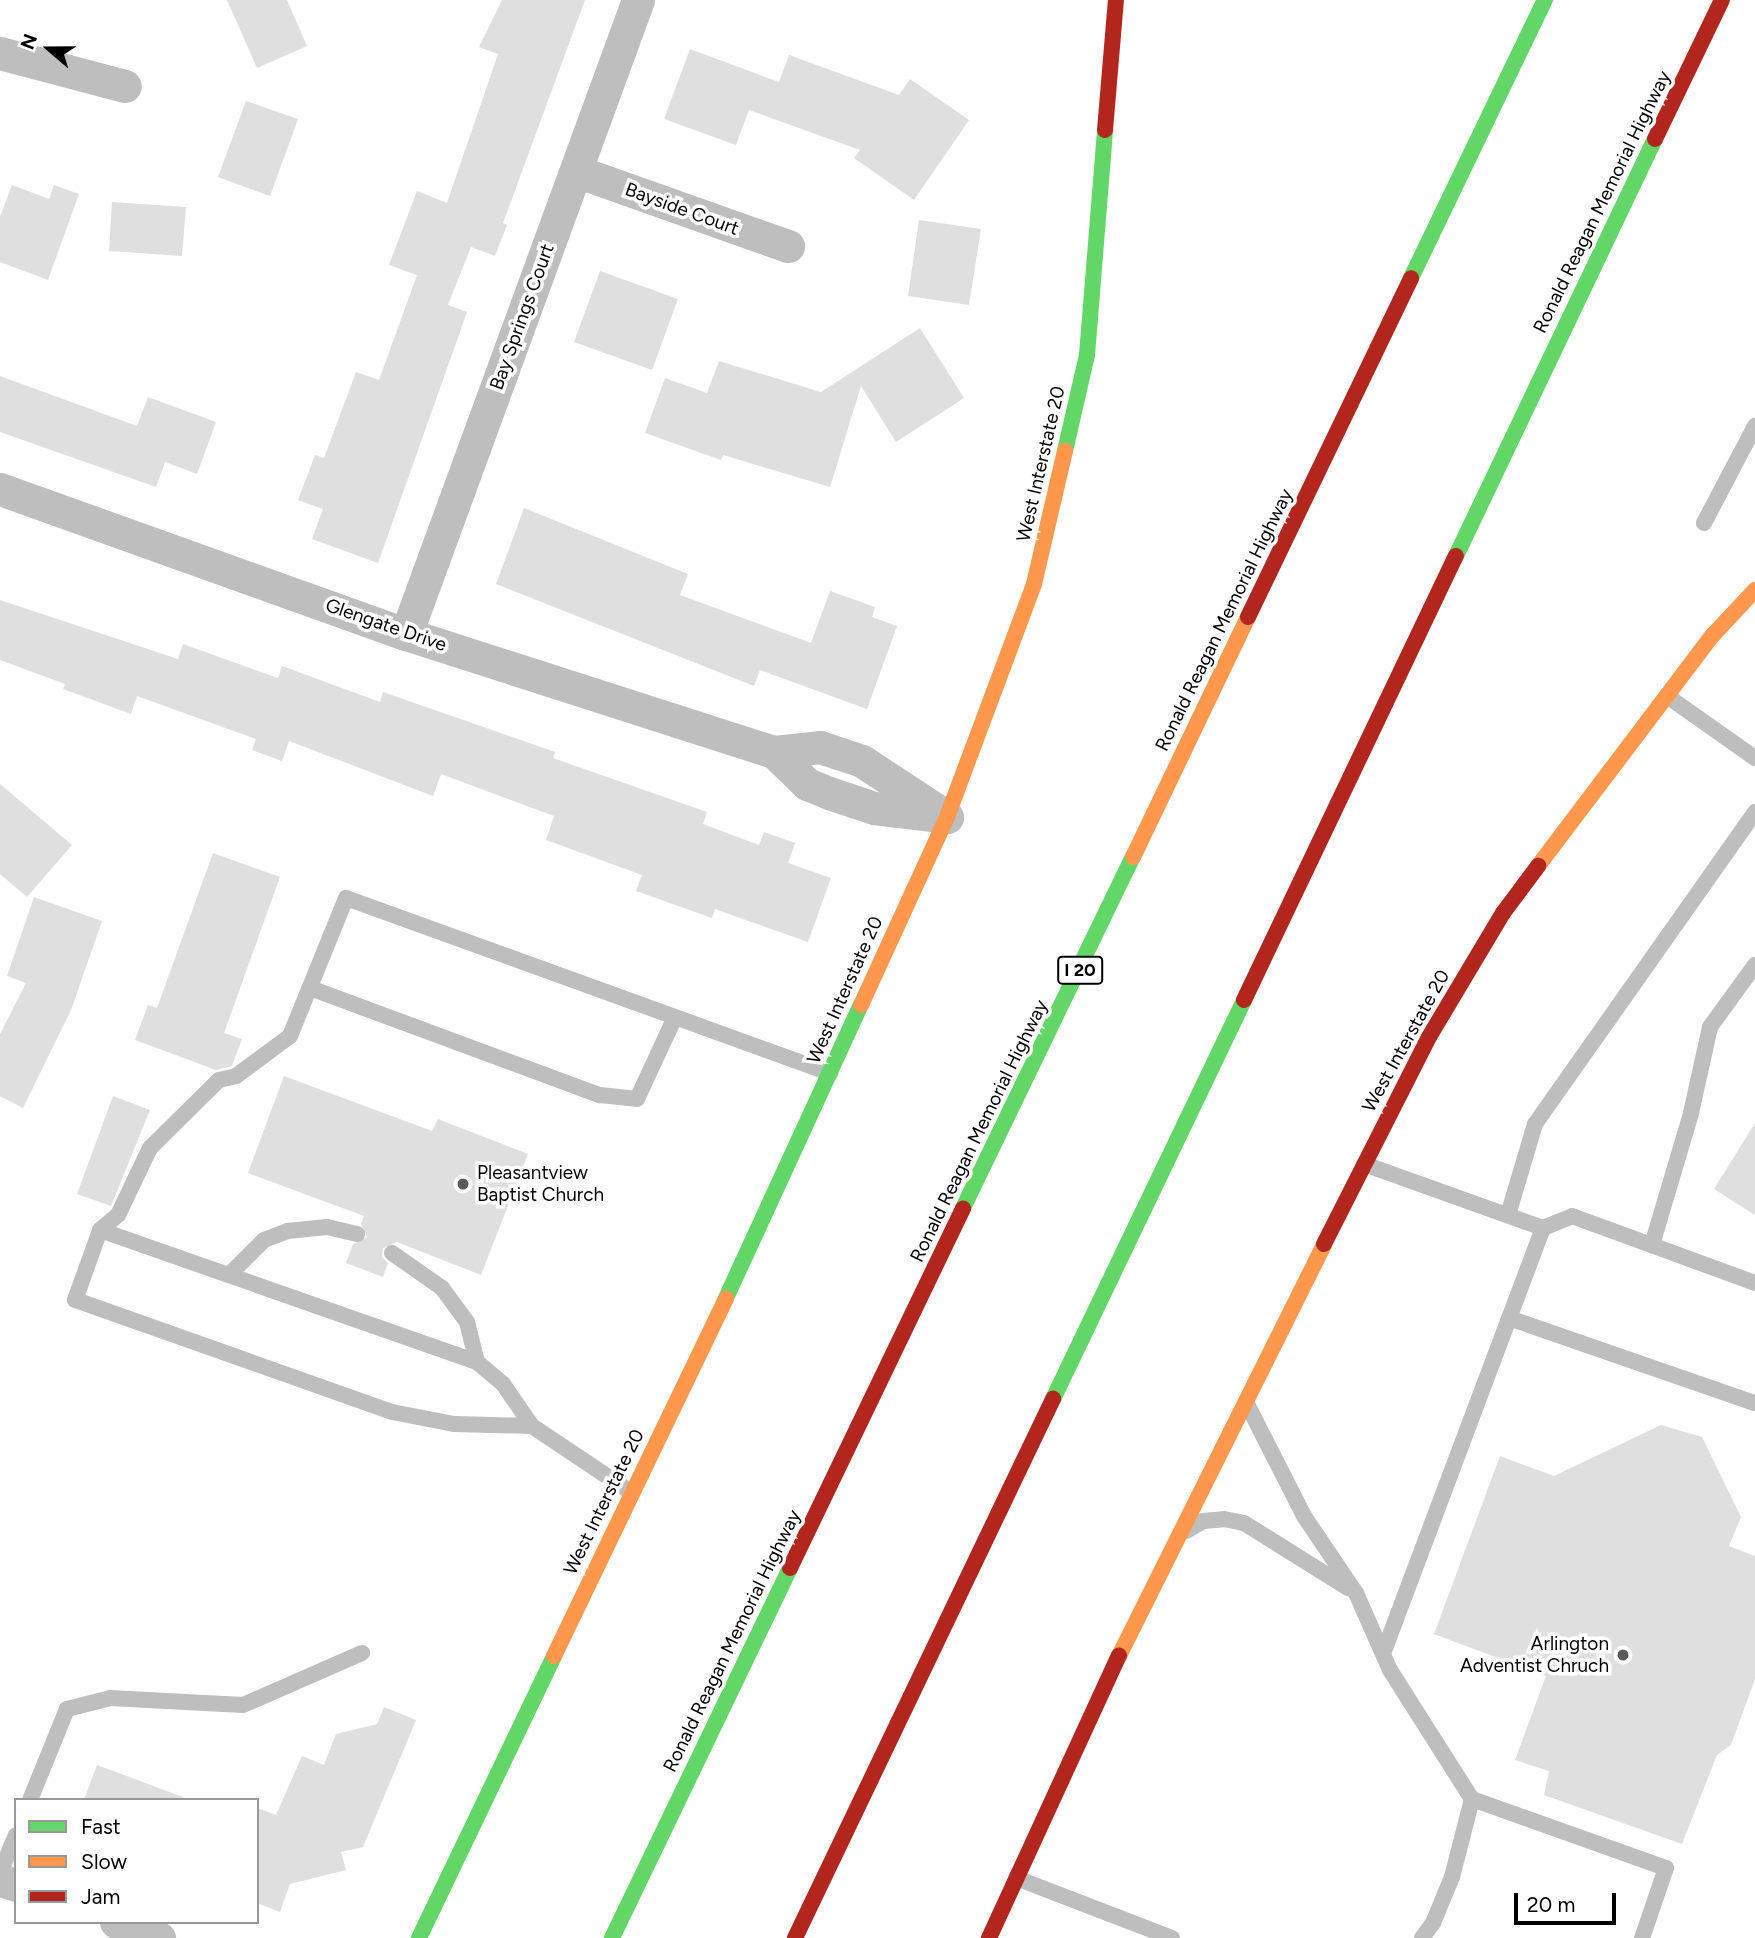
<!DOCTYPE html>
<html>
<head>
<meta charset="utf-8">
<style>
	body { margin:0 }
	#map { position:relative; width:1755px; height:1938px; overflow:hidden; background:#fff; font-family:Figtree,sans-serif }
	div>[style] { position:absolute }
	.building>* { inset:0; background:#dfdfdf }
	.lane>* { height:16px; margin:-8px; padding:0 8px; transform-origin:8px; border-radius:8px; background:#bebebe }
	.street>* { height:33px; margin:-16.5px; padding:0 16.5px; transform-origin:16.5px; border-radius:16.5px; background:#bebebe }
	.fast>* { height:16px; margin:-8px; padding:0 8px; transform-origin:8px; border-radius:8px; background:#63d668 }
	.slow>* { height:16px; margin:-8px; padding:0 8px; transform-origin:8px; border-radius:8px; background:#ff974d }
	.jam>* { height:16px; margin:-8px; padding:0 8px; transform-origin:8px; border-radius:8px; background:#b3261e }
	.dots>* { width:19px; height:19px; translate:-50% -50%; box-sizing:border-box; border:4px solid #fff; border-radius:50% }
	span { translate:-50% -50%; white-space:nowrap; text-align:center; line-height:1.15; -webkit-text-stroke:7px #fff; paint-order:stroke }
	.shield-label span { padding:2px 5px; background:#fff; border:2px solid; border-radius:5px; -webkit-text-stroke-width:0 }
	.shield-label { font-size:18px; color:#000; font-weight:700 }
	.street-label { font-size:19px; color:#000 }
	.poi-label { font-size:19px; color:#000 }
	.left { translate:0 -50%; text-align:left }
	.right { translate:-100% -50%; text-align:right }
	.legend { position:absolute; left:14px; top:1798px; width:245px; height:126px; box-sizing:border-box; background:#fff; border:2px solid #999; margin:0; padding:9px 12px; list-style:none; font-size:21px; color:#000 }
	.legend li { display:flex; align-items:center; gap:14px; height:35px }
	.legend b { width:35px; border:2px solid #999 }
	.north { position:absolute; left:14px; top:14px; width:70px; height:70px; -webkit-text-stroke:5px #fff; paint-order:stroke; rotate:290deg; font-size:19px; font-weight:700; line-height:28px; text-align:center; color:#000 }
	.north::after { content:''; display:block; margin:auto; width:24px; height:32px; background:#000; clip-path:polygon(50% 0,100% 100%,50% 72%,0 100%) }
	.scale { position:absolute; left:1514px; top:1893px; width:102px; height:32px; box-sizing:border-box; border:4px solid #000; border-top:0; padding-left:9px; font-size:21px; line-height:24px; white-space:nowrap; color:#000; -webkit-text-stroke:5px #fff; paint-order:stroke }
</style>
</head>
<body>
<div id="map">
	<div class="building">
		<div style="clip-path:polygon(227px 0,287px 0,307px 46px,257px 68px)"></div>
		<div style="clip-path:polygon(502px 0,585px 0,503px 223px,507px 225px,495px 256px,471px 247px,448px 305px,467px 312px,378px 563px,312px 539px,323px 509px,298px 500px,315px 455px,324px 458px,356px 372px,379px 380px,417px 275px,389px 265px,417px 191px,447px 203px,498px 54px,479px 47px)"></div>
		<div style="clip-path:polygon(690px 49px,779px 82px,789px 55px,899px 95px,910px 79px,969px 120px,914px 200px,854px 158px,860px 150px,749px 110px,736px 145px,664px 119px)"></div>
		<div style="clip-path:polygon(246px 101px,298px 119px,270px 196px,218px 177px)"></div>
		<div style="clip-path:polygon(12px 185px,49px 199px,54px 185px,79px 194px,48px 280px,0 262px,0 217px)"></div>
		<div style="clip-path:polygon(112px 202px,186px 207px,182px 256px,109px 251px)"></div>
		<div style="clip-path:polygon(919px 220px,981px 229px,969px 305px,908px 296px)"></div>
		<div style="clip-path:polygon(600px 271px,678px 299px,652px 370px,574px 342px)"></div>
		<div style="clip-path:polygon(920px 328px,964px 398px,896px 442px,861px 386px,830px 487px,723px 455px,721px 460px,645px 433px,665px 378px,707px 393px,719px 361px,821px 392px)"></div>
		<div style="clip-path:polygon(0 376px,137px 426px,148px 397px,216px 422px,197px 474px,165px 462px,156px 487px,0 432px)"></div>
		<div style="clip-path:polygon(524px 508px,688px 574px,680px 595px,811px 643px,830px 591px,875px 607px,872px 617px,897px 626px,867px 709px,760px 670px,754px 686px,496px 584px)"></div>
		<div style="clip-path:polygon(0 600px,178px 659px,183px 644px,278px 678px,282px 666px,380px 702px,383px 692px,555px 752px,553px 758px,707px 812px,703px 824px,759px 845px,764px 832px,795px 843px,788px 863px,831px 878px,808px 942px,715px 909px,712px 918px,636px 891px,642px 875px,546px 840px,554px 816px,441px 774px,433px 796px,289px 741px,282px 761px,252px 750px,256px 739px,137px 696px,131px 714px,63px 689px,65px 684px,0 660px)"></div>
		<div style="clip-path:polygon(0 784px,72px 845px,27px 897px,0 874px)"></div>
		<div style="clip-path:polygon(213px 853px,280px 877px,224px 1033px,242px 1039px,232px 1066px,216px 1070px,135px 1040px,148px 1005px,157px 1008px)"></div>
		<div style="clip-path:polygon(34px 897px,102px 921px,71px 1010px,23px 1108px,0 1096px,0 1034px,26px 983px,7px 976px)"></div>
		<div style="clip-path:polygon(284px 1076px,432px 1131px,438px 1119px,528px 1154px,481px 1275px,397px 1242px,383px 1248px,382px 1257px,388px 1263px,383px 1277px,346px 1263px,353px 1244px,367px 1237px,361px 1224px,364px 1216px,248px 1173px)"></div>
		<div style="clip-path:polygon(113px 1096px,150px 1110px,111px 1206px,77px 1194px)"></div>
		<div style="clip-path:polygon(1755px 1123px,1755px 1215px,1714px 1189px)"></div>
		<div style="clip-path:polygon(1661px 1425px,1702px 1437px,1741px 1517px,1729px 1546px,1755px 1556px,1755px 1679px,1731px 1745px,1717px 1755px,1682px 1844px,1544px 1795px,1549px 1771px,1515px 1760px,1546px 1676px,1434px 1634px,1500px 1456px,1554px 1476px)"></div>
		<div style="clip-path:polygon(384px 1707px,416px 1720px,363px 1847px,341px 1852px,346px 1870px,290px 1884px,280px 1912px,257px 1903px,257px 1808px,276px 1815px,302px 1756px,324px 1765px,336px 1734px,377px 1724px)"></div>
		<div style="clip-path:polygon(97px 1765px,183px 1797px,183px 1800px,84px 1800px)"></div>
	</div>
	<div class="lane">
		<div style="left:1704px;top:523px;width:110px;rotate:-62.3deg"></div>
		<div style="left:1667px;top:696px;width:108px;rotate:35.2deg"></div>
		<div style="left:310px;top:988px;width:309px;rotate:20.3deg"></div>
		<div style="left:600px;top:1095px;width:37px;rotate:6deg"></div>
		<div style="left:637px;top:1099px;width:90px;rotate:-65.1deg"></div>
		<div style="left:1364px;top:1164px;width:190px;rotate:19.7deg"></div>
		<div style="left:1543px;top:1228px;width:454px;rotate:110.6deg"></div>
		<div style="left:1508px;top:1215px;width:95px;rotate:-73.5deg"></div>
		<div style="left:1535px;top:1124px;width:382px;rotate:-54.8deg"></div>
		<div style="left:1543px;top:1228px;width:31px;rotate:-22deg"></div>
		<div style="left:1572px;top:1216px;width:195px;rotate:20.1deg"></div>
		<div style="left:100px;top:1230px;width:399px;rotate:19.3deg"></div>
		<div style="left:477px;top:1362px;width:34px;rotate:40deg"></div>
		<div style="left:503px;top:1384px;width:51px;rotate:55.4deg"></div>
		<div style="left:532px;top:1426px;width:120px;rotate:33.8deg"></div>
		<div style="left:1652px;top:1245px;width:138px;rotate:-73.5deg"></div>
		<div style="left:1691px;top:1113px;width:88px;rotate:-77.5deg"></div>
		<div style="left:1710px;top:1027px;width:77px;rotate:-54deg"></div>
		<div style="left:392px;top:1253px;width:61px;rotate:35deg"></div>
		<div style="left:442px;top:1288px;width:42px;rotate:53.7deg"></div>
		<div style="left:467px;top:1322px;width:41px;rotate:76deg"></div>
		<div style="left:229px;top:1275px;width:49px;rotate:-45deg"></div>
		<div style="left:264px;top:1240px;width:26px;rotate:-21deg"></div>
		<div style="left:288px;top:1231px;width:39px;rotate:-6deg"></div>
		<div style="left:327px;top:1227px;width:31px;rotate:13deg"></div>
		<div style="left:1509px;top:1318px;width:260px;rotate:19.1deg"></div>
		<div style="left:1246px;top:1402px;width:128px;rotate:63deg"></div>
		<div style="left:1304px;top:1516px;width:93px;rotate:56deg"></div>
		<div style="left:1356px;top:1593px;width:84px;rotate:66.2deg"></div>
		<div style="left:1390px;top:1670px;width:153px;rotate:57.6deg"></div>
		<div style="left:1472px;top:1799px;width:206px;rotate:19.6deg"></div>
		<div style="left:1666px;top:1868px;width:74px;rotate:108.9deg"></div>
		<div style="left:532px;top:1426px;width:78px;rotate:-178.5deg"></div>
		<div style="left:454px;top:1424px;width:63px;rotate:-169deg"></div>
		<div style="left:392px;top:1412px;width:336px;rotate:-160.5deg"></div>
		<div style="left:75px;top:1300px;width:74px;rotate:-70.3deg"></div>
		<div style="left:100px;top:1230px;width:23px;rotate:-40deg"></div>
		<div style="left:118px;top:1215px;width:74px;rotate:-64.5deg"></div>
		<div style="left:150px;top:1148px;width:97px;rotate:-44.6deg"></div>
		<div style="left:219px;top:1080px;width:17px;rotate:-13deg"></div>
		<div style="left:236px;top:1076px;width:67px;rotate:-36.5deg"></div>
		<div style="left:290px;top:1036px;width:149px;rotate:-67.9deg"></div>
		<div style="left:346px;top:898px;width:515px;rotate:19.88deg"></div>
		<div style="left:1186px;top:1531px;width:20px;rotate:-30deg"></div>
		<div style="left:1203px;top:1521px;width:21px;rotate:-5deg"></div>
		<div style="left:1224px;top:1519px;width:20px;rotate:11deg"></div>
		<div style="left:1244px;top:1523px;width:123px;rotate:32deg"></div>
		<div style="left:30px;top:1800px;width:98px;rotate:-67.9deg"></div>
		<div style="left:67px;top:1709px;width:44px;rotate:-14.3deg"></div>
		<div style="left:110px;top:1698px;width:133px;rotate:3deg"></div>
		<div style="left:243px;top:1705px;width:130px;rotate:-23.6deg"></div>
		<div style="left:0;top:1873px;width:41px;rotate:-67.2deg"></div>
		<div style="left:1016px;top:1878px;width:167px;rotate:21deg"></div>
		<div style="left:1422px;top:1938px;width:19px;rotate:-54deg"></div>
		<div style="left:1433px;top:1923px;width:50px;rotate:-67.6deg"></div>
		<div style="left:1452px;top:1877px;width:81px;rotate:-75.6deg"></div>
	</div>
	<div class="street">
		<div style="left:0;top:53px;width:129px;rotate:14.8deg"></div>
		<div style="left:576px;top:171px;width:225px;rotate:19.5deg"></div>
		<div style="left:0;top:489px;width:431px;rotate:19.7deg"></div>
		<div style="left:406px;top:634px;width:386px;rotate:17.8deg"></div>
		<div style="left:774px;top:752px;width:46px;rotate:-6.2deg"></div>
		<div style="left:820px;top:747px;width:44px;rotate:18.4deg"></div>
		<div style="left:862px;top:761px;width:102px;rotate:33.4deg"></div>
		<div style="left:406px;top:634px;width:675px;rotate:-69.9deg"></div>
		<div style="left:774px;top:752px;width:46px;rotate:44.1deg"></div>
		<div style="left:807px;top:784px;width:24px;rotate:22deg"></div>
		<div style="left:829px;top:793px;width:47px;rotate:18.4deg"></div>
		<div style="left:874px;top:808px;width:65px;rotate:7deg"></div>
		<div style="left:0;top:1880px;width:17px;rotate:17deg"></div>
		<div style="left:116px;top:1922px;width:46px;rotate:20.4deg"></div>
	</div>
	<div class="fast">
		<div style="left:1411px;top:278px;width:309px;rotate:-64.3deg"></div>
		<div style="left:1065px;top:451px;width:98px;rotate:-77.1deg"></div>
		<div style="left:1087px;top:355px;width:226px;rotate:-85.4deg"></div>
		<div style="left:1456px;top:556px;width:462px;rotate:-64.5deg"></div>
		<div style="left:963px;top:1208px;width:390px;rotate:-64.2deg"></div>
		<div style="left:726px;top:1298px;width:323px;rotate:-65.3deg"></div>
		<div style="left:1053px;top:1399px;width:442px;rotate:-64.4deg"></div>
		<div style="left:419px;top:1938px;width:313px;rotate:-64.4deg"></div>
		<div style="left:612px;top:1938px;width:411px;rotate:-64.3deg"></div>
	</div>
	<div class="slow">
		<div style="left:1133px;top:857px;width:266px;rotate:-64.4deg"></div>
		<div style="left:1538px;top:866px;width:290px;rotate:-52.9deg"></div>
		<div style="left:1713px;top:635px;width:62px;rotate:-47deg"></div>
		<div style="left:861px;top:1005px;width:207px;rotate:-65.4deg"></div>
		<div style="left:947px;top:817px;width:249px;rotate:-69.5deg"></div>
		<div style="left:1034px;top:584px;width:137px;rotate:-76.9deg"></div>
		<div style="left:554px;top:1656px;width:397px;rotate:-64.3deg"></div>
		<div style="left:1119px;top:1656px;width:460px;rotate:-63.5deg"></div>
	</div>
	<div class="jam">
		<div style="left:1105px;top:130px;width:130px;rotate:-85.2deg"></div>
		<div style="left:1655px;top:139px;width:154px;rotate:-64.3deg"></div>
		<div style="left:1248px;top:617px;width:376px;rotate:-64.3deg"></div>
		<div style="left:1244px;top:1000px;width:492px;rotate:-64.5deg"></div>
		<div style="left:1324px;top:1244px;width:232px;rotate:-63.1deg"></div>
		<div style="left:1429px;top:1037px;width:144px;rotate:-59.2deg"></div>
		<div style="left:1503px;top:913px;width:59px;rotate:-53.3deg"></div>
		<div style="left:790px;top:1568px;width:399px;rotate:-64.3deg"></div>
		<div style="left:795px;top:1938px;width:598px;rotate:-64.42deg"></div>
		<div style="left:989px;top:1938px;width:311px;rotate:-65.3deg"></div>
	</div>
	<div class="dots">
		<div style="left:463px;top:1184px;background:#595959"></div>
		<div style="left:1623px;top:1655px;background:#595959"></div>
	</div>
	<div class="shield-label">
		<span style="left:1080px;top:970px">I 20</span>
	</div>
	<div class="street-label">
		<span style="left:1602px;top:202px;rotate:-64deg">Ronald Reagan Memorial Highway</span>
		<span style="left:682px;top:209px;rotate:20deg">Bayside Court</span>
		<span style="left:522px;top:317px;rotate:-70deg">Bay Springs Court</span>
		<span style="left:1041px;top:464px;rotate:-77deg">West Interstate 20</span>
		<span style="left:1224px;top:620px;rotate:-64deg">Ronald Reagan Memorial Highway</span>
		<span style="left:386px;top:625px;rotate:19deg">Glengate Drive</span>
		<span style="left:845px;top:990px;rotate:-66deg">West Interstate 20</span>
		<span style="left:1406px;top:1041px;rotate:-61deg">West Interstate 20</span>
		<span style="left:979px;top:1131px;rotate:-64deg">Ronald Reagan Memorial Highway</span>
		<span style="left:604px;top:1502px;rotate:-64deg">West Interstate 20</span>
		<span style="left:732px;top:1641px;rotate:-64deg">Ronald Reagan Memorial Highway</span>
	</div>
	<div class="poi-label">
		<span class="left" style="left:477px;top:1184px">Pleasantview<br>Baptist Church</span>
		<span class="right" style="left:1609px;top:1655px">Arlington<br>Adventist Chruch</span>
	</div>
	<ul class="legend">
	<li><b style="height:9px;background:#63d668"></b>Fast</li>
	<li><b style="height:9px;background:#ff974d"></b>Slow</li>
	<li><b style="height:9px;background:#b3261e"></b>Jam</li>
	</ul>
	<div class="north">N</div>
	<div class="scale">20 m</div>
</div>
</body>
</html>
